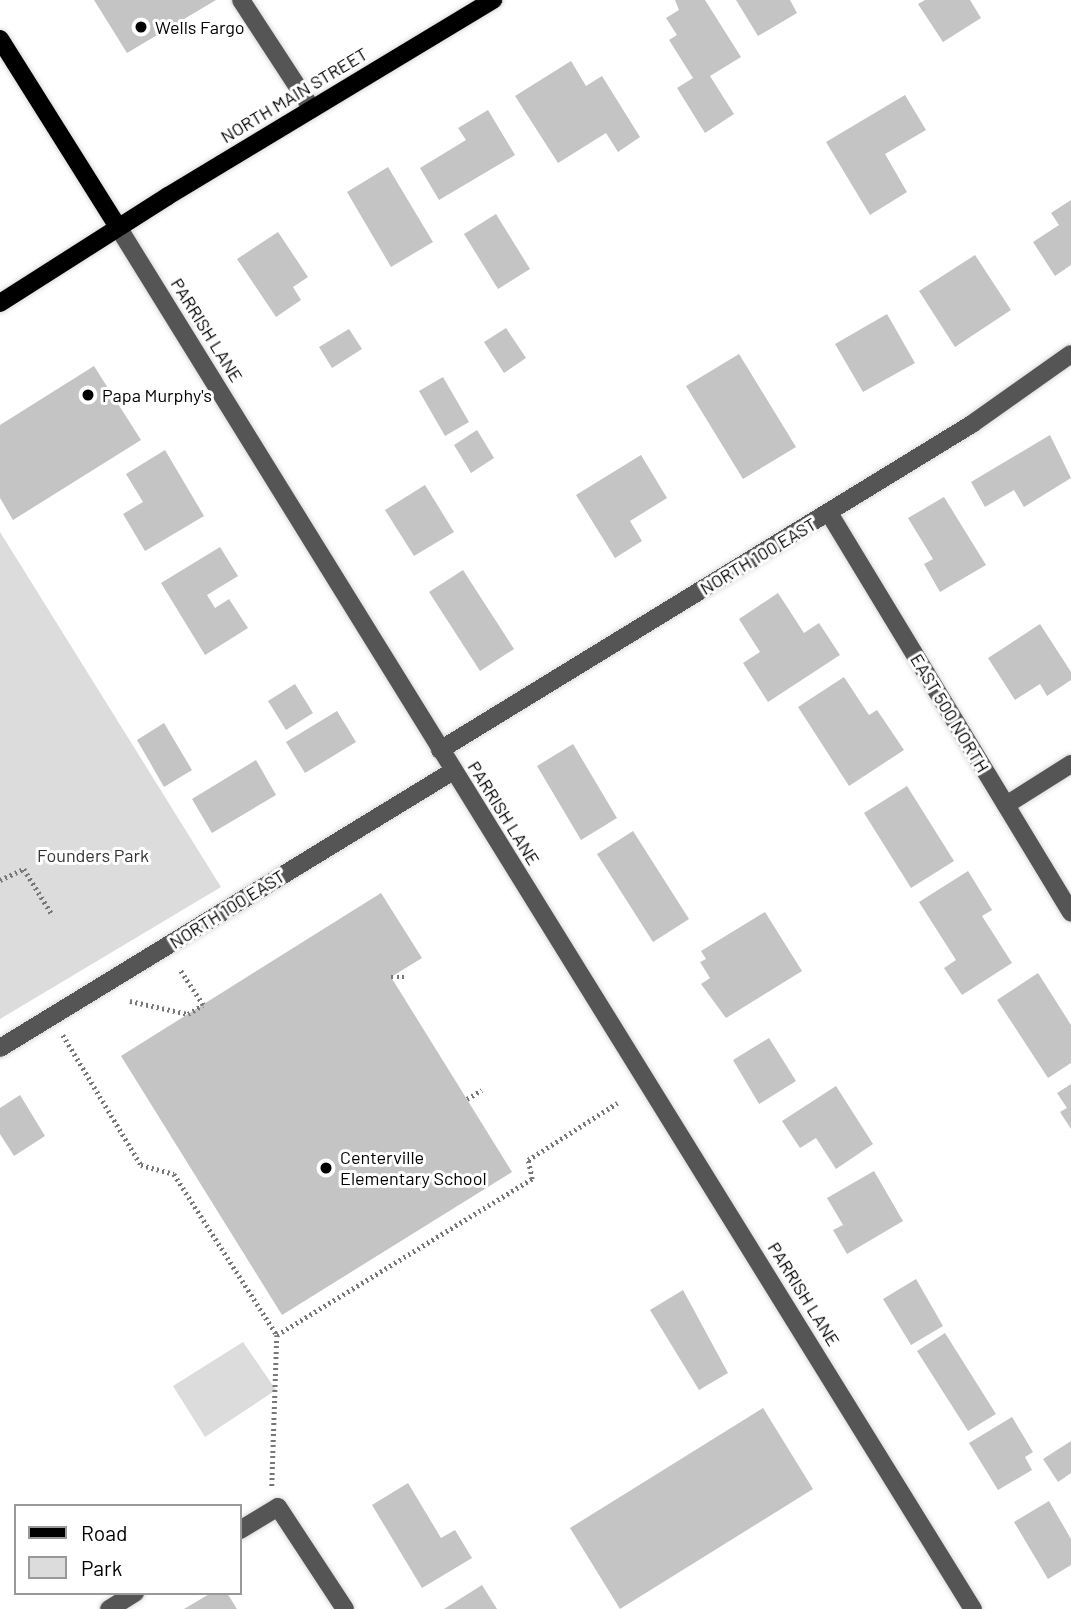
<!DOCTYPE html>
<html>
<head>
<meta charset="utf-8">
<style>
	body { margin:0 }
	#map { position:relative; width:1071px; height:1609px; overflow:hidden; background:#fff; font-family:Barlow,sans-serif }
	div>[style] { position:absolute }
	.green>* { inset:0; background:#dcdcdc }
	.building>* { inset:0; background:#c4c4c4 }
	.path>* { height:4.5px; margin-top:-2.25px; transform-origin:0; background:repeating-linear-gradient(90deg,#777 0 2px,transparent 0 5.5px) }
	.roads { filter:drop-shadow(0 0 2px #dbdbdb) drop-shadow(0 0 2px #dbdbdb) }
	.minor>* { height:18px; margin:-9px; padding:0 9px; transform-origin:9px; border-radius:9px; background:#555 }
	.major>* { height:18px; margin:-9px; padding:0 9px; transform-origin:9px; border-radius:9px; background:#000 }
	.dots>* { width:19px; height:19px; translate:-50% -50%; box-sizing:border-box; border:4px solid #fff; border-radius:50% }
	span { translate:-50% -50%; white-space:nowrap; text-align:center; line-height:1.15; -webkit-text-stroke:6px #fff; paint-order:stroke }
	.poi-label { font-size:18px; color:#000 }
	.left { translate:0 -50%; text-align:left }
	.street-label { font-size:18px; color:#000 }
	.park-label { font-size:18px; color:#333 }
	.legend { position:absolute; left:14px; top:1504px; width:228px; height:91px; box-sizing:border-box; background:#fff; border:2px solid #999; margin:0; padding:9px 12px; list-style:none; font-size:21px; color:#000 }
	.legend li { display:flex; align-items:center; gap:14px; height:35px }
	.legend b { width:35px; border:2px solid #999 }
</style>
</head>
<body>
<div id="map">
	<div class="green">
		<div style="clip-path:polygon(0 532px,221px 887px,0 1019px)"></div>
		<div style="clip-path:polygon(243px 1342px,276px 1390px,205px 1437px,173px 1386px)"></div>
	</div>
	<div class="building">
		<div style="clip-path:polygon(94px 0,216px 0,127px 53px)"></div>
		<div style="clip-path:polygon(705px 0,741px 57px,710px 76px,734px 114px,705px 133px,677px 88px,693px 78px,669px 40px,677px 35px,666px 18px,679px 10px,675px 0)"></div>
		<div style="clip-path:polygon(736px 0,790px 0,797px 13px,758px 36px)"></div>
		<div style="clip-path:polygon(925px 0,970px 0,981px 18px,943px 42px,918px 4px)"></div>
		<div style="clip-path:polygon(571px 61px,586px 86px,602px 76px,640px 137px,618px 152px,606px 133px,558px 163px,515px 96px)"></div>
		<div style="clip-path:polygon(905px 95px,926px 130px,885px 154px,907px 192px,870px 215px,826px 142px)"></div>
		<div style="clip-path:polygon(488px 110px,515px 155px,439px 200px,420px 168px,466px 140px,458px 128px)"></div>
		<div style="clip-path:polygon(388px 167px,433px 242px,391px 267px,347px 192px)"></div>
		<div style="clip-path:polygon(1071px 200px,1071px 265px,1055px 276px,1033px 242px,1059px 225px,1051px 213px)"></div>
		<div style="clip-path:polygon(496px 214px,530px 269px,498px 289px,464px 234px)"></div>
		<div style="clip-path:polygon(278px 232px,308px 277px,293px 287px,301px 300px,276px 317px,237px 259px)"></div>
		<div style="clip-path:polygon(975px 255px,1011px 310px,955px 347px,919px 291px)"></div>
		<div style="clip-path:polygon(887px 314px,915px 363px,863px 392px,835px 344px)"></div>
		<div style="clip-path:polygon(506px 328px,526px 358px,504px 373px,484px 342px)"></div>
		<div style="clip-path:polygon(349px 329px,362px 349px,332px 368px,319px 347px)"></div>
		<div style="clip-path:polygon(739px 354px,796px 447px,743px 479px,686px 386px)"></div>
		<div style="clip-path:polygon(94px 366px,141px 440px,13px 520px,0 498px,0 425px)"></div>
		<div style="clip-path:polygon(443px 377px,469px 422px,445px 436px,419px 391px)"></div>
		<div style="clip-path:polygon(477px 430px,494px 458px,471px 473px,454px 445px)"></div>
		<div style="clip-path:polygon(1050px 435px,1071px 478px,1024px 507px,1014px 490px,985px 507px,971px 482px)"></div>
		<div style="clip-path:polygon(165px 450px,204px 516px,145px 551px,123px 514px,143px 502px,126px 474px)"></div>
		<div style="clip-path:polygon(641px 455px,667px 498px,630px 521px,642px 541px,615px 558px,576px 495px)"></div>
		<div style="clip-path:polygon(425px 485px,454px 532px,414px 556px,385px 510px)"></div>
		<div style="clip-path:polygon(944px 497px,986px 565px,940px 592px,924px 564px,933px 559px,908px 518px)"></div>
		<div style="clip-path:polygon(220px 547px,238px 576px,207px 595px,215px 608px,229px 599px,248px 628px,205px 655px,161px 583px)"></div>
		<div style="clip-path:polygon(463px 570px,514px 649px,480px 671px,429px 592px)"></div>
		<div style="clip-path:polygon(778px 593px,804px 633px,819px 623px,840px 655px,768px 702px,743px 663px,760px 652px,739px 619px)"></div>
		<div style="clip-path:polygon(1040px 624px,1071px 672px,1071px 680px,1047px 696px,1040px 684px,1015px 700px,988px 658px)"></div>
		<div style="clip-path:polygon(844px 677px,869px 715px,877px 710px,904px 750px,849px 786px,798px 707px)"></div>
		<div style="clip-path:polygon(295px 684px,313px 713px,286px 730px,268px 701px)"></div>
		<div style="clip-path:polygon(337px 711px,356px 742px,305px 773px,286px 742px)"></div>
		<div style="clip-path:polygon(164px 723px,192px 770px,164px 787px,137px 740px)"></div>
		<div style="clip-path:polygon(573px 744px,617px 818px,581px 840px,537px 766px)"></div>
		<div style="clip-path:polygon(256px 760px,276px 795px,212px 833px,192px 799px)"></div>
		<div style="clip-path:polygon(907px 786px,954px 861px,911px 888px,864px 813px)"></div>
		<div style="clip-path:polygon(633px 831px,689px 919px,653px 942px,597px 854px)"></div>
		<div style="clip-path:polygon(968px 871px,992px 910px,982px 916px,1012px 963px,962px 995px,944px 968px,956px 960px,919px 902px)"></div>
		<div style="clip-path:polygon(381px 893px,422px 958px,391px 977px,512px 1172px,282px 1315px,121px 1056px)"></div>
		<div style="clip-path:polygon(765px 912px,802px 971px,726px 1018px,701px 984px,710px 978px,700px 962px,706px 959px,701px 951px)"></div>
		<div style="clip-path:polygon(1038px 973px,1071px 1025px,1071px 1063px,1048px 1078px,997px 1000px)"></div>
		<div style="clip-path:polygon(769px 1038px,796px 1081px,759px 1104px,733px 1060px)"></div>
		<div style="clip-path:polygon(1071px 1084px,1071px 1129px,1060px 1112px,1067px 1108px,1057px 1093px)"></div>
		<div style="clip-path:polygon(836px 1086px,873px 1144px,836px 1169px,816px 1138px,800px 1148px,782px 1121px)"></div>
		<div style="clip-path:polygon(20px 1095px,45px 1136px,14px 1156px,0 1134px,0 1108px)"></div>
		<div style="clip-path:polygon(874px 1171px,903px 1221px,847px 1254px,833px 1230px,843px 1225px,827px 1198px)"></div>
		<div style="clip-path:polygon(916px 1279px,943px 1326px,911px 1345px,883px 1299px)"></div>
		<div style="clip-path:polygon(683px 1290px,728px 1373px,699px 1390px,650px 1310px)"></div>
		<div style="clip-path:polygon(945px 1333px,996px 1414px,968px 1431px,917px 1351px)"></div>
		<div style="clip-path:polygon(763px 1408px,813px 1489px,620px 1609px,570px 1528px)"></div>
		<div style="clip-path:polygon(1012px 1417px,1033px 1452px,1025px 1457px,1032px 1470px,998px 1490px,969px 1443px)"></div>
		<div style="clip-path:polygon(1071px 1441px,1071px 1473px,1058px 1482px,1043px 1459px)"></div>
		<div style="clip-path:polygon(408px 1483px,441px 1538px,455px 1530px,472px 1558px,422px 1588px,372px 1505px)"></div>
		<div style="clip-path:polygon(1049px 1501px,1071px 1539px,1071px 1565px,1048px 1579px,1014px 1522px)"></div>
		<div style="clip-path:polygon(482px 1585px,497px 1609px,444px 1609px)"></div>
		<div style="clip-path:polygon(211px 1593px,227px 1593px,237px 1609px,184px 1609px)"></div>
	</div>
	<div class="path">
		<div style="left:0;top:880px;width:26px;rotate:-25deg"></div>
		<div style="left:24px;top:869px;width:55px;rotate:58.3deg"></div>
		<div style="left:391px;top:977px;width:17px"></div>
		<div style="left:130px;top:1001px;width:59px;rotate:12.6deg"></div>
		<div style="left:188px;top:1014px;width:17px;rotate:-31deg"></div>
		<div style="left:203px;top:1005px;width:42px;rotate:-123.3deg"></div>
		<div style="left:63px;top:1035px;width:152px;rotate:59deg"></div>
		<div style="left:141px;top:1165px;width:34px;rotate:15deg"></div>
		<div style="left:174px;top:1174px;width:191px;rotate:57.4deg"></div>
		<div style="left:277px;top:1335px;width:153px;rotate:91.9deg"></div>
		<div style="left:467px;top:1099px;width:17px;rotate:-31deg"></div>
		<div style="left:277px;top:1335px;width:299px;rotate:-31.5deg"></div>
		<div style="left:532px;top:1179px;width:19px;rotate:-102deg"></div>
		<div style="left:528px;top:1160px;width:106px;rotate:-32.6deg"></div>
	</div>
	<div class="roads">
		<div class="minor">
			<div style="left:241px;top:0;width:130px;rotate:56.9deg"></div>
			<div style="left:118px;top:227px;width:1625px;rotate:58.26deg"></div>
			<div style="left:829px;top:513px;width:467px;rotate:58.8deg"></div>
			<div style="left:440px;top:750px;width:624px;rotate:-31.5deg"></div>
			<div style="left:972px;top:424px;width:121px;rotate:-35.3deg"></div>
			<div style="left:1006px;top:805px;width:77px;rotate:-32.2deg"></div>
			<div style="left:0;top:1048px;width:531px;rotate:-31.44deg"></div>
			<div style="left:240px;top:1530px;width:44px;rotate:-31.2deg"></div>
			<div style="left:278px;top:1507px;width:122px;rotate:56.7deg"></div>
			<div style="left:109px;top:1609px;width:31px;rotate:-32deg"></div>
		</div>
		<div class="major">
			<div style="left:0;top:39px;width:222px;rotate:57.9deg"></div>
			<div style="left:0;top:303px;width:199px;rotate:-32.5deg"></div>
			<div style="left:168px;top:196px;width:380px;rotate:-31.1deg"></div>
		</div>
	</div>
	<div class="dots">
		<div style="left:141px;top:27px;background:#000"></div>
		<div style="left:88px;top:395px;background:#000"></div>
		<div style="left:326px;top:1168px;background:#000"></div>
	</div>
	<div class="poi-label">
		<span class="left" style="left:155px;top:27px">Wells Fargo</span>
		<span class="left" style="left:102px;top:395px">Papa Murphy's</span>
		<span class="left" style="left:340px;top:1168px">Centerville<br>Elementary School</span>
	</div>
	<div class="street-label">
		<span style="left:294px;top:95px;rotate:-31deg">NORTH MAIN STREET</span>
		<span style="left:207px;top:330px;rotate:58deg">PARRISH LANE</span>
		<span style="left:758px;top:556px;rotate:-31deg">NORTH 100 EAST</span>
		<span style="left:950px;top:713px;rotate:59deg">EAST 500 NORTH</span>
		<span style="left:504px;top:813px;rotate:58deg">PARRISH LANE</span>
		<span style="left:227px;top:909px;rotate:-32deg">NORTH 100 EAST</span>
		<span style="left:804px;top:1294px;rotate:58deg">PARRISH LANE</span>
	</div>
	<div class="park-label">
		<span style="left:93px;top:855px">Founders Park</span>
	</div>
	<ul class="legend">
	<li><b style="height:9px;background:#000"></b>Road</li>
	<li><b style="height:19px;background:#dcdcdc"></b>Park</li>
	</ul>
</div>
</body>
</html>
